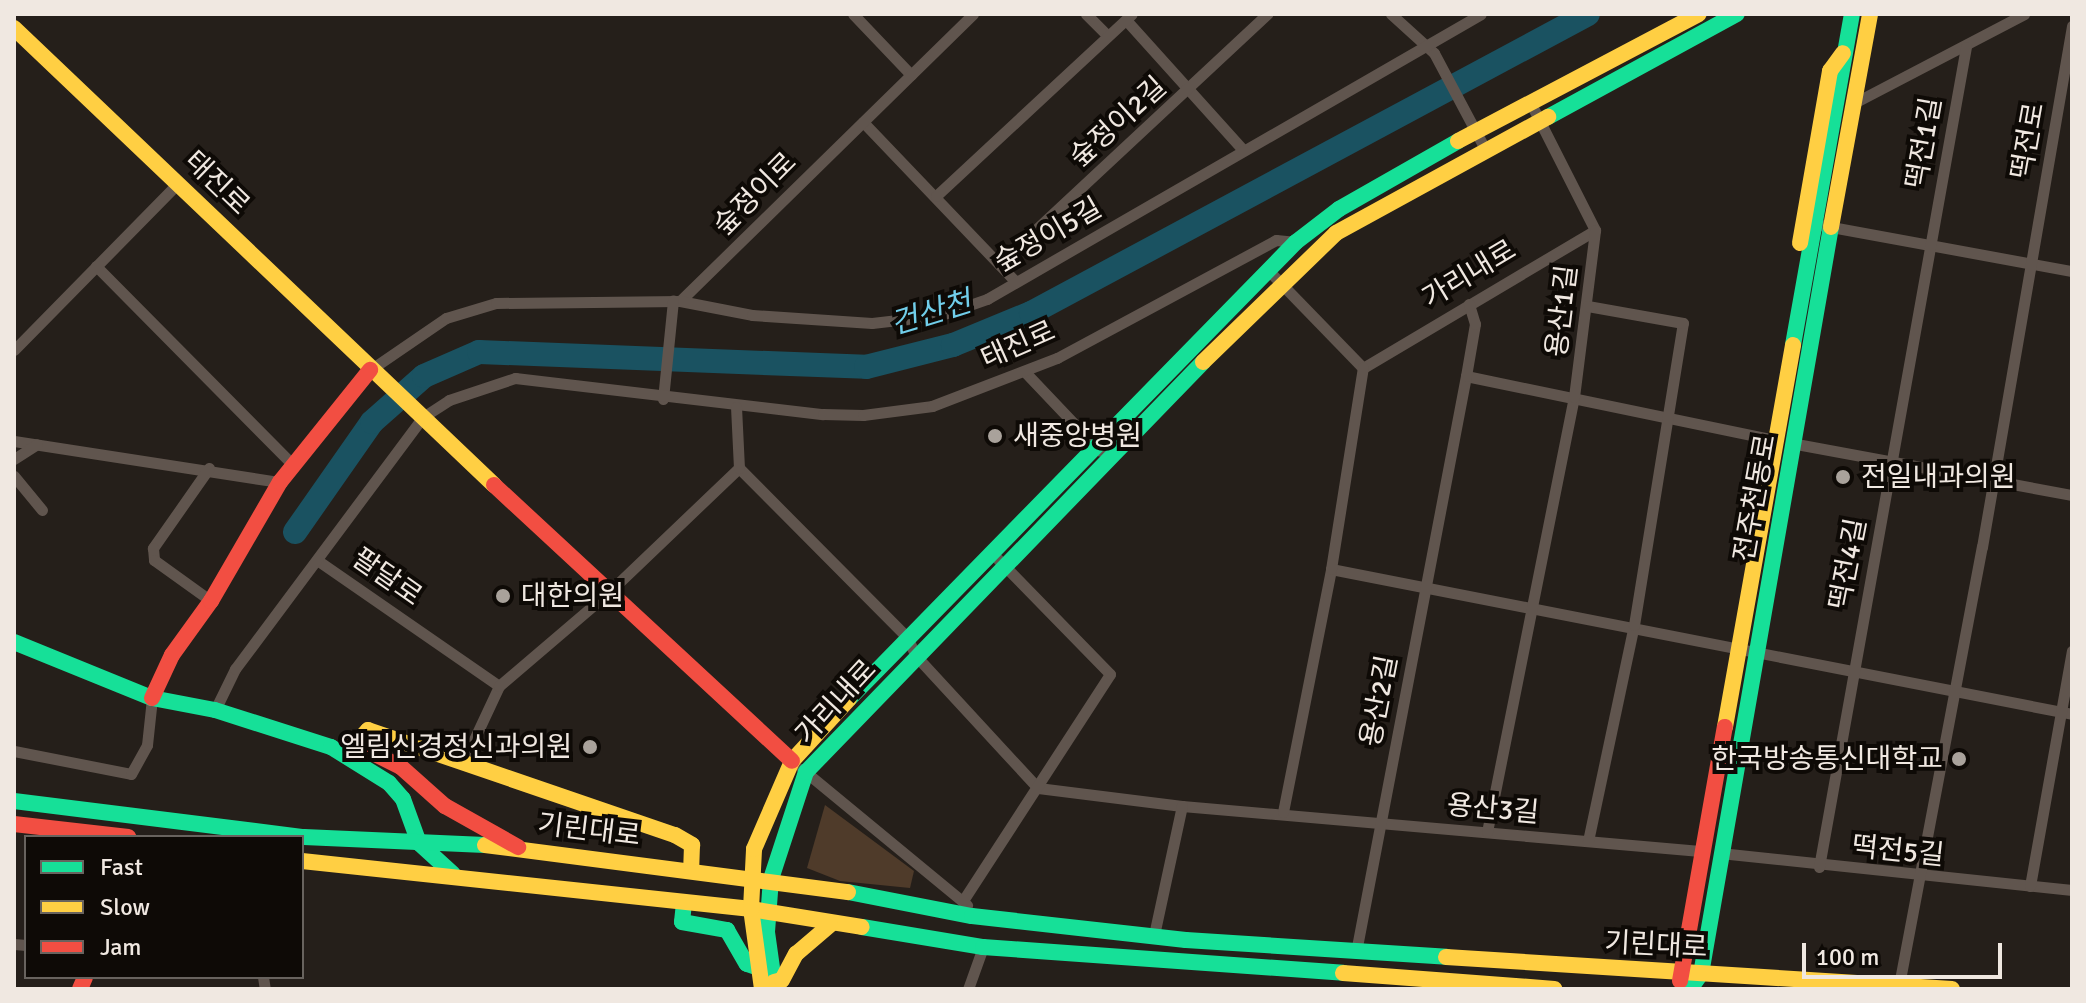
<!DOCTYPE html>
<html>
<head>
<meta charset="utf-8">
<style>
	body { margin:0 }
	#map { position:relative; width:2086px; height:1003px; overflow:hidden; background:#251f1a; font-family:Signika,"Noto Sans KR",sans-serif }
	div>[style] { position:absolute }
	.green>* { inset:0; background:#4f3b2a }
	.river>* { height:24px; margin:-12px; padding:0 12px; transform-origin:12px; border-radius:12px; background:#1a5261 }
	.street>* { height:11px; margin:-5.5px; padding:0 5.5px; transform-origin:5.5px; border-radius:5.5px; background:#60554e }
	.fast>* { height:16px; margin:-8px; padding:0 8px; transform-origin:8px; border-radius:8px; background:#16e098 }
	.slow>* { height:16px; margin:-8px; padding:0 8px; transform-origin:8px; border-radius:8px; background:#ffcf43 }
	.jam>* { height:16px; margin:-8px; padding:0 8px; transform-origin:8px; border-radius:8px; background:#f24e42 }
	.dots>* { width:22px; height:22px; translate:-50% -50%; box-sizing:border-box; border:4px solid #0e0a06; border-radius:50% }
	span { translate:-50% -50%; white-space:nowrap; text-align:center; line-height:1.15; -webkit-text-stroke:8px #0e0a06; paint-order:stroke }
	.street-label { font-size:28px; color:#f0e8e1 }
	.poi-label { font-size:28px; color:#f0e8e1 }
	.left { translate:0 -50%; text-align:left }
	.right { translate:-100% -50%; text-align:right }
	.water-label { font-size:30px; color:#71ceea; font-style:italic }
	.frame { position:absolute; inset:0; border:16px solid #f0e8e1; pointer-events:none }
	.legend { position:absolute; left:24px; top:835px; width:280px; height:144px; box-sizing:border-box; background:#0e0a06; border:2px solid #68635e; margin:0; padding:10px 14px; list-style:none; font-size:24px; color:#f0e8e1 }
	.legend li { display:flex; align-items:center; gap:16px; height:40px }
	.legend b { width:40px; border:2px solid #68635e }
	.scale { position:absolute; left:1802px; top:943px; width:200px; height:36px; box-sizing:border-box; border:4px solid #f0e8e1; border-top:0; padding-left:10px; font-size:24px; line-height:28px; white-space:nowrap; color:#f0e8e1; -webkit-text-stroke:6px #0e0a06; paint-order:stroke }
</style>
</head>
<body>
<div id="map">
	<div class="green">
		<div style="clip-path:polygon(825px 805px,914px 871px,910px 888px,840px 881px,807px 868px)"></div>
	</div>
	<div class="river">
		<div style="left:295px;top:532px;width:134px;rotate:-55deg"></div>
		<div style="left:372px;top:422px;width:69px;rotate:-41.5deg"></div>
		<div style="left:424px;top:376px;width:60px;rotate:-23.6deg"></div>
		<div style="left:479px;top:352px;width:387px;rotate:2.2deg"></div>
		<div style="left:866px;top:367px;width:90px;rotate:-14.2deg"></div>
		<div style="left:953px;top:345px;width:84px;rotate:-22.3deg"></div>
		<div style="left:1031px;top:313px;width:632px;rotate:-28.23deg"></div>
	</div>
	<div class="street">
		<div style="left:853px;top:14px;width:84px;rotate:46.4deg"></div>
		<div style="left:1086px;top:14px;width:28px;rotate:45deg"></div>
		<div style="left:1391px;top:14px;width:58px;rotate:42.2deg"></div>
		<div style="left:1434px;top:53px;width:109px;rotate:62deg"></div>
		<div style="left:1126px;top:20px;width:175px;rotate:48deg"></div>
		<div style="left:1854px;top:103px;width:192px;rotate:-27.6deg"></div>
		<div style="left:863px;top:122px;width:221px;rotate:46.3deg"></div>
		<div style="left:936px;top:196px;width:267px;rotate:-42.9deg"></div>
		<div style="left:1815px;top:224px;width:261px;rotate:10.4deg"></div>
		<div style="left:999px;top:264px;width:367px;rotate:-43deg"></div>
		<div style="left:96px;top:266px;width:281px;rotate:45.3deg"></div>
		<div style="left:1268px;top:270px;width:136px;rotate:45.9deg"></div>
		<div style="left:1363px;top:368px;width:270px;rotate:-30.7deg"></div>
		<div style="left:1595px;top:230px;width:141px;rotate:-116.9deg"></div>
		<div style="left:680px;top:301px;width:410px;rotate:-44.4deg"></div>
		<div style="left:14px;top:350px;width:235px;rotate:-45.5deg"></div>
		<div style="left:370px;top:370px;width:92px;rotate:-34.4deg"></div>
		<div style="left:446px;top:318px;width:52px;rotate:-16.7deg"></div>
		<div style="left:496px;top:303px;width:184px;rotate:-0.6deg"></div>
		<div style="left:680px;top:301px;width:73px;rotate:11deg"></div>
		<div style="left:752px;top:315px;width:120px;rotate:3.8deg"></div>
		<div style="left:872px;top:323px;width:69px;rotate:-6.6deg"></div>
		<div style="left:941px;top:315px;width:49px;rotate:-19.2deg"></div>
		<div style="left:987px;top:299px;width:570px;rotate:-29.98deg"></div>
		<div style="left:1024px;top:371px;width:110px;rotate:46.5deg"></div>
		<div style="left:1466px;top:376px;width:315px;rotate:11.7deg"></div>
		<div style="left:663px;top:399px;width:99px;rotate:-84.2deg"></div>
		<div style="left:14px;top:441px;width:269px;rotate:8.8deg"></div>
		<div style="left:1791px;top:443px;width:286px;rotate:10.5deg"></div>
		<div style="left:14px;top:459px;width:27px;rotate:-33deg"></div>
		<div style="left:209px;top:468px;width:98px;rotate:125deg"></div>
		<div style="left:153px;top:548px;width:12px;rotate:85deg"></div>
		<div style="left:154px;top:560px;width:70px;rotate:35.7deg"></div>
		<div style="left:739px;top:468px;width:238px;rotate:45.2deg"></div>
		<div style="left:907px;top:637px;width:21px;rotate:65deg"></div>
		<div style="left:916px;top:656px;width:180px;rotate:47.3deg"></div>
		<div style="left:1038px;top:788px;width:145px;rotate:7.1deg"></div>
		<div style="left:1182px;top:806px;width:520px;rotate:4.96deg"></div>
		<div style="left:14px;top:476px;width:44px;rotate:50.5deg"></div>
		<div style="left:317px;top:560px;width:221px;rotate:34.7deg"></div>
		<div style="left:1331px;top:569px;width:755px;rotate:11.07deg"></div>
		<div style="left:215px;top:710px;width:46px;rotate:-64deg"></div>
		<div style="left:235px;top:669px;width:314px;rotate:-53.3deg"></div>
		<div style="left:423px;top:417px;width:31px;rotate:-33deg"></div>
		<div style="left:449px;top:400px;width:70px;rotate:-18.4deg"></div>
		<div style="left:515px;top:378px;width:310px;rotate:6.7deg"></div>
		<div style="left:823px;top:414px;width:40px;rotate:1.4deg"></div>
		<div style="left:863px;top:415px;width:70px;rotate:-7.4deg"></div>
		<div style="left:932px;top:406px;width:134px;rotate:-21deg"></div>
		<div style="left:1057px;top:358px;width:249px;rotate:-28.3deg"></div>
		<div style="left:1276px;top:240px;width:20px;rotate:6deg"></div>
		<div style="left:14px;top:751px;width:119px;rotate:11.1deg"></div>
		<div style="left:131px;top:774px;width:33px;rotate:-61deg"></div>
		<div style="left:147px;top:745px;width:47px;rotate:-83.9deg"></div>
		<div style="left:463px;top:763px;width:85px;rotate:-64.9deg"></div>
		<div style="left:499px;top:686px;width:143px;rotate:-40.5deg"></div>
		<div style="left:608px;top:593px;width:181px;rotate:-43.7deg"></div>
		<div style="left:739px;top:468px;width:61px;rotate:-92.8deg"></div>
		<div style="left:802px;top:769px;width:214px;rotate:39.5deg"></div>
		<div style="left:1283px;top:812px;width:248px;rotate:-78.8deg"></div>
		<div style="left:1331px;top:569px;width:204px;rotate:-81deg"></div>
		<div style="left:1487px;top:832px;width:444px;rotate:-78.7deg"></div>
		<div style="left:1574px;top:397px;width:168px;rotate:-82.8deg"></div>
		<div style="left:1588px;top:841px;width:221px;rotate:-78deg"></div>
		<div style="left:1634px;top:625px;width:306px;rotate:-80.8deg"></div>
		<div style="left:1683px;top:323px;width:97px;rotate:-169.9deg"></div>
		<div style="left:1720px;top:853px;width:354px;rotate:6deg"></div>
		<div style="left:1819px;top:867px;width:833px;rotate:-79.84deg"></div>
		<div style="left:2030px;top:886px;width:239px;rotate:-79.9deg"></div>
		<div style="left:964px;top:899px;width:268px;rotate:-57deg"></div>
		<div style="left:1110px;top:674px;width:170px;rotate:-134.3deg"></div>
		<div style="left:1154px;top:935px;width:132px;rotate:-77.8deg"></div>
		<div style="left:14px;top:944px;width:12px;rotate:5deg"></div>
		<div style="left:1356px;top:952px;width:586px;rotate:-79.19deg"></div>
		<div style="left:1466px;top:376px;width:53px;rotate:-80.2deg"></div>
		<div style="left:1475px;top:324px;width:21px;rotate:-107deg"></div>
		<div style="left:263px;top:977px;width:12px;rotate:81deg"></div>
		<div style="left:1899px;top:985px;width:446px;rotate:-79.3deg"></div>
		<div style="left:1982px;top:547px;width:529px;rotate:-80.2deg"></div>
		<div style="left:968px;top:989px;width:45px;rotate:-70.3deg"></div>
	</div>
	<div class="fast">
		<div style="left:1548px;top:117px;width:215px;rotate:-28.6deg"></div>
		<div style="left:1793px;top:345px;width:336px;rotate:-79.9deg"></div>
		<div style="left:14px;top:642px;width:149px;rotate:22.1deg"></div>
		<div style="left:152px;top:698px;width:64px;rotate:10.8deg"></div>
		<div style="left:215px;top:710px;width:122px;rotate:17.7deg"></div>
		<div style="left:331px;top:747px;width:68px;rotate:31.8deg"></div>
		<div style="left:389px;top:783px;width:21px;rotate:49deg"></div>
		<div style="left:403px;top:799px;width:47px;rotate:70deg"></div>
		<div style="left:419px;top:843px;width:46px;rotate:42.4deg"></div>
		<div style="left:849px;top:699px;width:639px;rotate:-45.63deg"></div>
		<div style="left:1296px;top:242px;width:54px;rotate:-37.5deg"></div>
		<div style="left:1339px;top:209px;width:137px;rotate:-29.7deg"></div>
		<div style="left:14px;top:801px;width:292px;rotate:7.1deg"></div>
		<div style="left:304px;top:837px;width:181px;rotate:2.5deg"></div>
		<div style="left:848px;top:892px;width:126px;rotate:11deg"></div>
		<div style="left:972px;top:916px;width:215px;rotate:6.4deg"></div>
		<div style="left:1186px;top:940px;width:261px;rotate:3.7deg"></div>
		<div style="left:684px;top:903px;width:19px;rotate:96deg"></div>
		<div style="left:682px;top:922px;width:46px;rotate:10.1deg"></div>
		<div style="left:727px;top:930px;width:39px;rotate:60deg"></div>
		<div style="left:747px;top:964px;width:13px;rotate:18deg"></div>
		<div style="left:862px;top:927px;width:123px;rotate:9.4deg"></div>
		<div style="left:983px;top:947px;width:361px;rotate:4.1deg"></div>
		<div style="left:775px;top:989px;width:58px;rotate:-98deg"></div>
		<div style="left:767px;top:932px;width:53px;rotate:-85.7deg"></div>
		<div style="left:771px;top:879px;width:113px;rotate:-71.9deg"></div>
		<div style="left:806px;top:772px;width:571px;rotate:-45.92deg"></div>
		<div style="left:1690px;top:989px;width:19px;rotate:-54deg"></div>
		<div style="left:1701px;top:974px;width:758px;rotate:-80.13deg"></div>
	</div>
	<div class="slow">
		<div style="left:14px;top:28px;width:663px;rotate:43.59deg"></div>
		<div style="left:1458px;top:141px;width:272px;rotate:-27.8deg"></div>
		<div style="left:1831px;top:227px;width:217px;rotate:-79.6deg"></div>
		<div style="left:1800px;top:243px;width:175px;rotate:-80.1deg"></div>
		<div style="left:1830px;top:71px;width:22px;rotate:-54deg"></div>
		<div style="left:1203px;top:362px;width:185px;rotate:-44.1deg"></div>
		<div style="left:1336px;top:233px;width:242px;rotate:-28.7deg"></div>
		<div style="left:1725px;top:727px;width:388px;rotate:-79.9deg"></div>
		<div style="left:355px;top:744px;width:19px;rotate:-47deg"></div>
		<div style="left:368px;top:730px;width:324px;rotate:18.9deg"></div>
		<div style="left:675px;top:835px;width:20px;rotate:30deg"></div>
		<div style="left:692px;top:845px;width:24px;rotate:92deg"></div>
		<div style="left:485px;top:845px;width:366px;rotate:7.4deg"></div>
		<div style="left:302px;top:861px;width:452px;rotate:6.1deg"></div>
		<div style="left:751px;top:909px;width:112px;rotate:9.2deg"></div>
		<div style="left:1446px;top:957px;width:507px;rotate:3.62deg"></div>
		<div style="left:1343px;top:973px;width:212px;rotate:4.3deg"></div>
		<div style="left:774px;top:982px;width:8px;rotate:-14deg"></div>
		<div style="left:782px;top:980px;width:30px;rotate:-62deg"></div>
		<div style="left:796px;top:954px;width:45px;rotate:-40.5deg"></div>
		<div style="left:762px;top:989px;width:81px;rotate:-97.8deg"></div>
		<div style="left:751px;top:909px;width:60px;rotate:-87.1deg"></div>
		<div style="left:754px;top:849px;width:96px;rotate:-66.6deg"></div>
		<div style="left:792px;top:761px;width:84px;rotate:-47.4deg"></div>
	</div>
	<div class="jam">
		<div style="left:494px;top:485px;width:406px;rotate:42.8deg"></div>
		<div style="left:152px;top:698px;width:47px;rotate:-65.1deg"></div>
		<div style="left:172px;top:655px;width:67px;rotate:-54.2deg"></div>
		<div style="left:211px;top:601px;width:138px;rotate:-59.9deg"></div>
		<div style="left:280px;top:482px;width:144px;rotate:-51.2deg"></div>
		<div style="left:347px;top:740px;width:60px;rotate:26.6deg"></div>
		<div style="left:401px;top:767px;width:59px;rotate:41.6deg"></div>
		<div style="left:445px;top:806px;width:84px;rotate:29.3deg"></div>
		<div style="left:14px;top:824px;width:115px;rotate:6.5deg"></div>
		<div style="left:1680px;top:981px;width:258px;rotate:-80deg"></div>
		<div style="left:80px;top:989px;width:13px;rotate:-67deg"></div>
	</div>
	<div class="dots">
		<div style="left:995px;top:436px;background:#a9a29b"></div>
		<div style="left:1843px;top:477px;background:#a9a29b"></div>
		<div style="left:503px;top:596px;background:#a9a29b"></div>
		<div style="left:590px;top:747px;background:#a9a29b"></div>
		<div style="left:1959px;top:759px;background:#a9a29b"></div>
	</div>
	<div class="street-label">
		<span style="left:1118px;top:122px;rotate:-42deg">숲정이2길</span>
		<span style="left:2028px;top:141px;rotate:-80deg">떡전로</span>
		<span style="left:1924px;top:143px;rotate:-80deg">떡전1길</span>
		<span style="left:217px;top:183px;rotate:44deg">태진로</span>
		<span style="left:755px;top:194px;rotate:-45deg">숲정이로</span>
		<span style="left:1048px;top:235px;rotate:-30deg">숲정이5길</span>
		<span style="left:1469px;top:274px;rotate:-31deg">가리내로</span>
		<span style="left:1562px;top:311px;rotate:-83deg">용산1길</span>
		<span style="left:1018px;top:345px;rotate:-24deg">태진로</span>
		<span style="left:1755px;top:498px;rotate:-80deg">전주천동로</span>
		<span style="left:1848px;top:564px;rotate:-79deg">떡전4길</span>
		<span style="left:387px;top:577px;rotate:35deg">팔달로</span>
		<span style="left:1379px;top:701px;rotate:-79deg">용산2길</span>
		<span style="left:836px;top:702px;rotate:-47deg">가리내로</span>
		<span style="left:1493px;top:809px;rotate:5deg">용산3길</span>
		<span style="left:589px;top:830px;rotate:7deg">기린대로</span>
		<span style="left:1898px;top:851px;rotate:6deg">떡전5길</span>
		<span style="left:1656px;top:945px;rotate:3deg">기린대로</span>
	</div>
	<div class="poi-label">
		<span class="left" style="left:1013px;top:436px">새중앙병원</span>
		<span class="left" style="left:1861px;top:477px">전일내과의원</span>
		<span class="left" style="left:521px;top:596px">대한의원</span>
		<span class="right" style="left:572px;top:747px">엘림신경정신과의원</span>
		<span class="right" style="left:1943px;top:759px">한국방송통신대학교</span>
	</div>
	<div class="water-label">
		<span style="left:931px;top:314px;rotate:-17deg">건산천</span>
	</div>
	<div class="frame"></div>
	<ul class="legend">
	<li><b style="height:10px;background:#16e098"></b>Fast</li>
	<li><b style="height:10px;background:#ffcf43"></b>Slow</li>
	<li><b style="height:10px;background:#f24e42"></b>Jam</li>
	</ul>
	<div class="scale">100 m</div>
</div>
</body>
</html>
